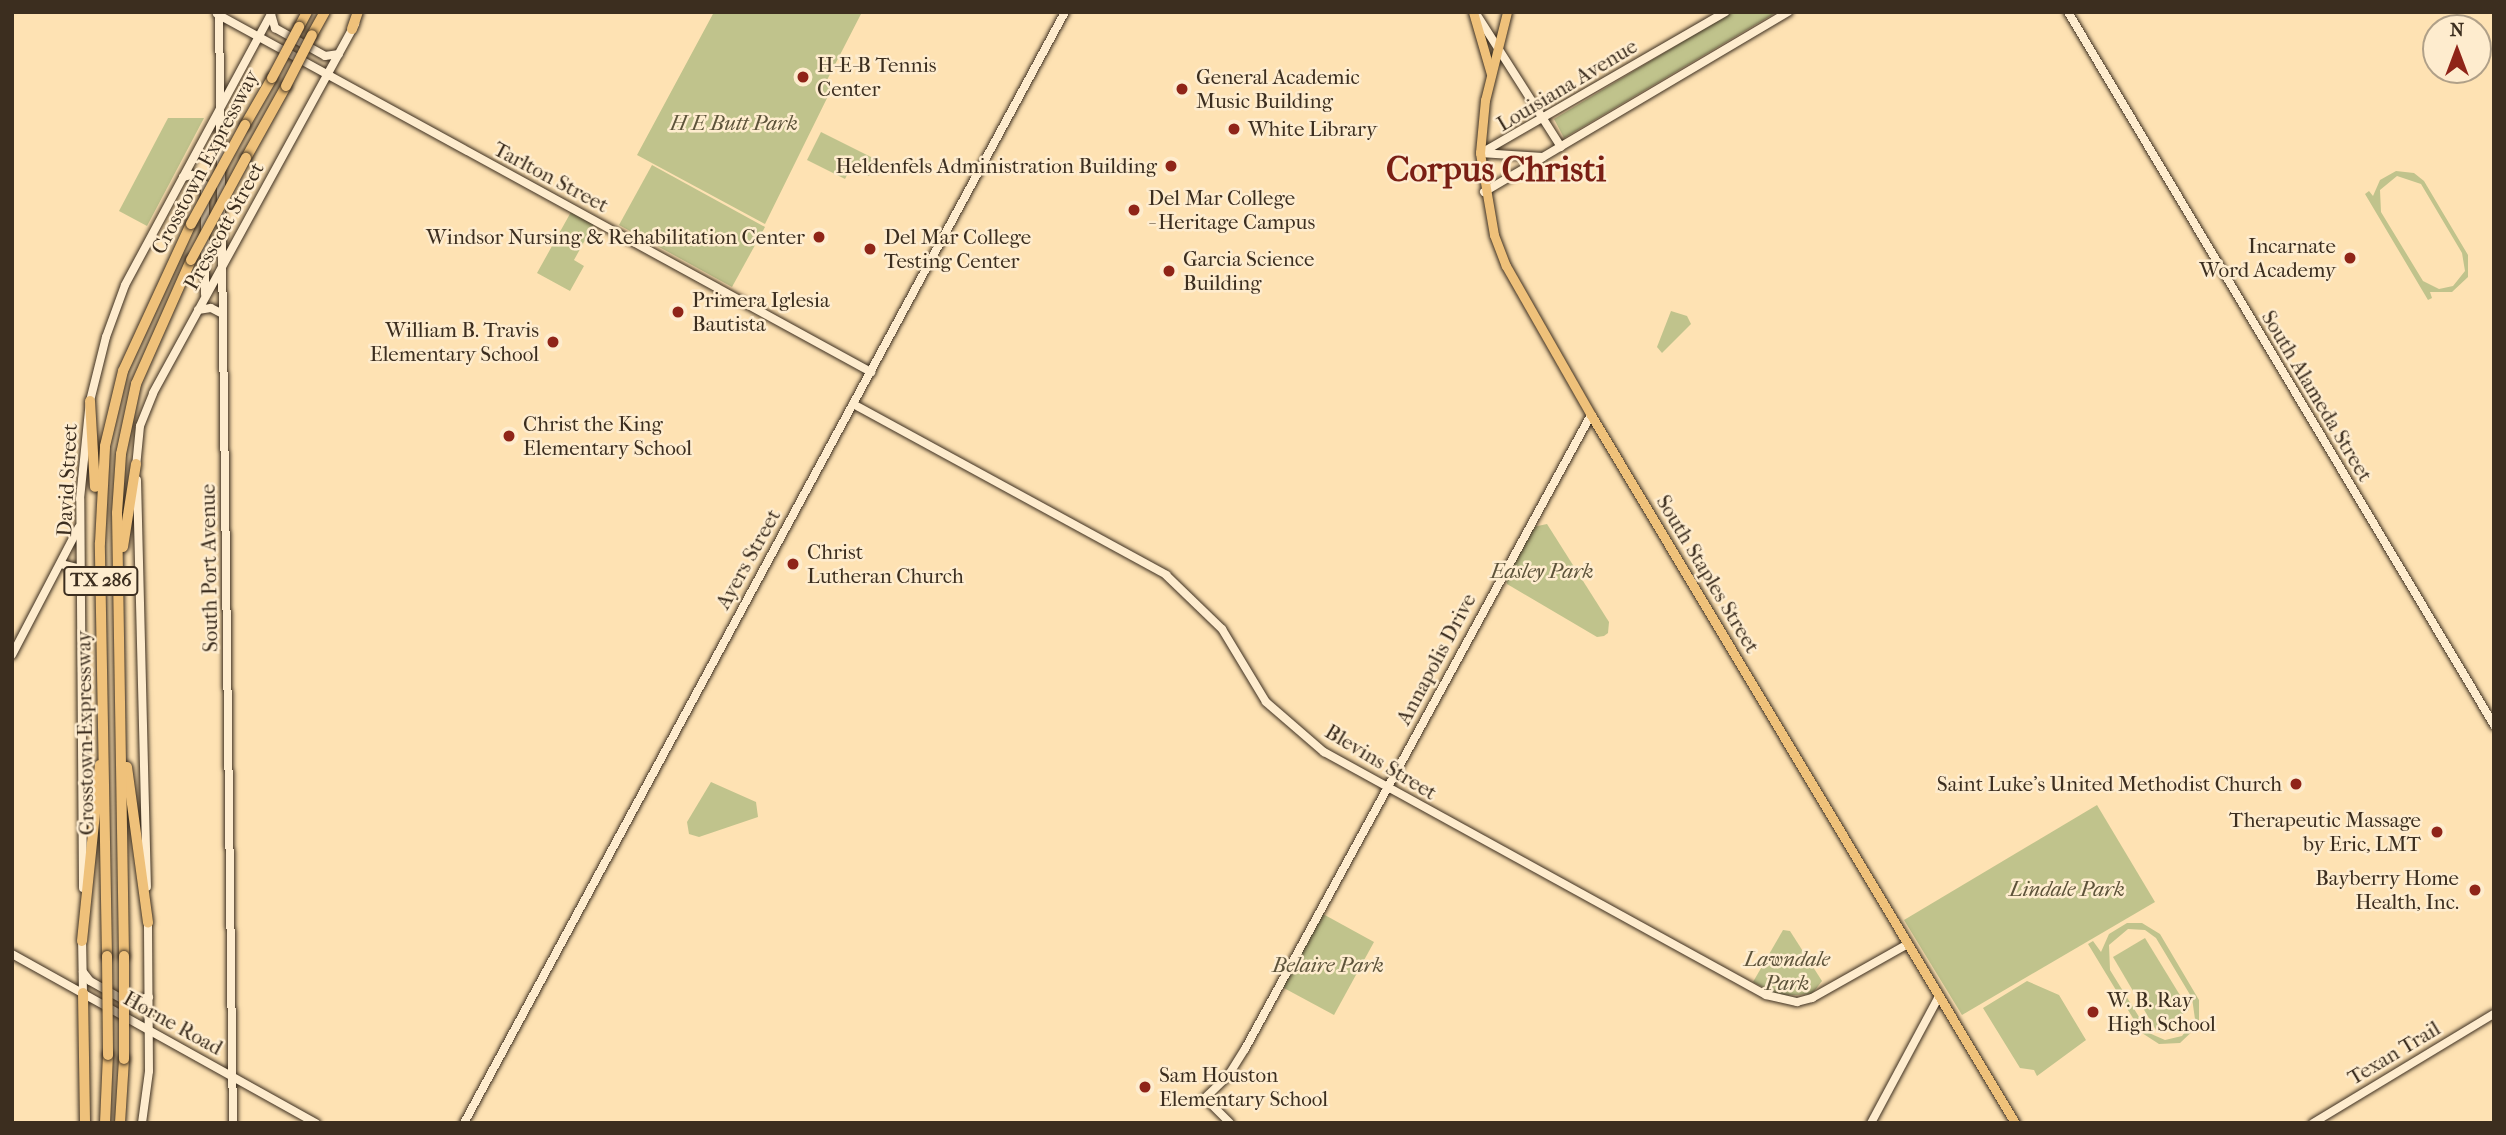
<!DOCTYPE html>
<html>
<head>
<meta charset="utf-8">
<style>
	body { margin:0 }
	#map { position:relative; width:2506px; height:1135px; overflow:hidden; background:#fee2b3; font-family:"IM FELL French Canon",serif }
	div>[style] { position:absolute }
	.green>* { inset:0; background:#c0c38c }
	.roads { filter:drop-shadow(0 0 2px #3c2e1f) drop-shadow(0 0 2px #3c2e1f) }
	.secondary>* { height:8px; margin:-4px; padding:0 4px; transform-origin:4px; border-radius:4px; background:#feecce }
	.primary>* { height:9px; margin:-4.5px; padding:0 4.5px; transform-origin:4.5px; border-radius:4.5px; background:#efc17a }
	.highway>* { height:10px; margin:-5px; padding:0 5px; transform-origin:5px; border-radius:5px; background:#efc17a }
	.bridges { filter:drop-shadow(0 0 2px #3c2e1f) drop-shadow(0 0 2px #3c2e1f) }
	.highway-bridge>* { height:10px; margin:-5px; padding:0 5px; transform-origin:5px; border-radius:5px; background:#efc17a }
	.dots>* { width:19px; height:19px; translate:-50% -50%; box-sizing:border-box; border:4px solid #feecce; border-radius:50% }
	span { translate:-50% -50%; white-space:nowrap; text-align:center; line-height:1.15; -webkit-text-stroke:5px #feecce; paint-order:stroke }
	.shield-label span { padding:2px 5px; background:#feecce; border:2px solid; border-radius:5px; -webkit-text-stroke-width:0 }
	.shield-label { font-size:19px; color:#3c2e1f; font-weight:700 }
	.poi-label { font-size:21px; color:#3c2e1f }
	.left { translate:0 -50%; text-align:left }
	.right { translate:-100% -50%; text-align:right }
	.street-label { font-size:21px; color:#3c2e1f }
	.park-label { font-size:21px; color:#5d533a; font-style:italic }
	.town-label { font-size:35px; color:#7a1f14; font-weight:700 }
	.frame { position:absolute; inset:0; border:14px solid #3c2e1f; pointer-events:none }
	.north { position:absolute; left:2422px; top:14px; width:70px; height:70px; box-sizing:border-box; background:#feecce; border:2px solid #b0a088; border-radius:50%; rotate:0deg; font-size:19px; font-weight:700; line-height:28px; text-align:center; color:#3c2e1f }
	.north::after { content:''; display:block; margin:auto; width:24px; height:32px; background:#8f2418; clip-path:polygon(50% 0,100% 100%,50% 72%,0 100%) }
</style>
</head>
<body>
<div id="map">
	<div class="green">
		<div style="clip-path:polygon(714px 12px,861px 14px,826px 82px,833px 86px,765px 224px,637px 155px)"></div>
		<div style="clip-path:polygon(1732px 12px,1777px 12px,1564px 138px,1554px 119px)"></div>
		<div style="clip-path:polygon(168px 118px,204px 118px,147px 226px,119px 211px)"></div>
		<div style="clip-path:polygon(821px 132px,877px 160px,869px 176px,851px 167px,845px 179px,807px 160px)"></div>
		<div style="clip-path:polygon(652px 165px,765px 227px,732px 287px,619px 225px)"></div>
		<div style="clip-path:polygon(evenodd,2396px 171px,2414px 173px,2424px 181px,2468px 255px,2468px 277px,2452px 292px,2430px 292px,2432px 298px,2428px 300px,2365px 194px,2369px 191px,2373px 196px,2380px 180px,2396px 171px,2397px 176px,2421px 184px,2462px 253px,2465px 271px,2453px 286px,2439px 289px,2423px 281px,2381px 212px,2380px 190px,2397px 176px)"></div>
		<div style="clip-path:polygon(571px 212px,594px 224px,574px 260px,584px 266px,570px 291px,537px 273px)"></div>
		<div style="clip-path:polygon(1671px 311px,1687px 316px,1691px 324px,1662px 353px,1657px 347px)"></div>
		<div style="clip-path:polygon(1547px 524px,1609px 622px,1608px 633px,1604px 636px,1597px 637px,1507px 584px,1506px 578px,1533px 527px)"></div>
		<div style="clip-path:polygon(711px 782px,756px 802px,758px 817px,699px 837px,689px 834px,687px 822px)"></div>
		<div style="clip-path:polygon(2097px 805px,2155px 902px,1962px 1015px,1904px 920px)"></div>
		<div style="clip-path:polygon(1323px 914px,1374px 942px,1334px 1015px,1282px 987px)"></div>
		<div style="clip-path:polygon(evenodd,2127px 923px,2142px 923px,2160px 934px,2199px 1000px,2199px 1025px,2180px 1043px,2159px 1044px,2142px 1033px,2088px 944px,2093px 941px,2101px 952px,2109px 934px,2127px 923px,2128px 929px,2145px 930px,2156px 938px,2192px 998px,2195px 1019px,2182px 1036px,2165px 1040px,2149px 1033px,2110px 970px,2109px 945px,2128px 929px)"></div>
		<div style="clip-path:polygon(1783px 930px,1790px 931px,1822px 981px,1812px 994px,1779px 996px,1753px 982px)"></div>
		<div style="clip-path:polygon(2145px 938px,2189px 1010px,2156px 1030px,2113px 957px)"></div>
		<div style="clip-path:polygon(2027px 981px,2059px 995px,2086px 1040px,2037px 1076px,2034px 1070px,2020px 1068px,1983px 1008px)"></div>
	</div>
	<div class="roads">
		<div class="secondary">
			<div style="left:219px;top:12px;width:1111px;rotate:89.28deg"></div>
			<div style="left:1475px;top:12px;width:160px;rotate:57.5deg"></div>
			<div style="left:2068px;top:12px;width:831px;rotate:59.14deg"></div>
			<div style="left:217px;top:14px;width:746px;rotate:28.7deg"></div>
			<div style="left:271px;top:14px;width:15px;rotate:74deg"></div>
			<div style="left:275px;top:28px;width:57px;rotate:29.2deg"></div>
			<div style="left:325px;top:56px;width:14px;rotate:-8deg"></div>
			<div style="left:1483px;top:152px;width:280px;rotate:-30deg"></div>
			<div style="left:1480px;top:153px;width:63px;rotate:3.6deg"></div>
			<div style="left:1543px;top:157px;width:285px;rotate:-30.6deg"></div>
			<div style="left:183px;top:177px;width:9px;rotate:-13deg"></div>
			<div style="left:192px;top:175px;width:16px;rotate:38deg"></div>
			<div style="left:205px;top:185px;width:109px;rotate:90deg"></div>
			<div style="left:1484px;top:192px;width:67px;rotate:-30.4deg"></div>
			<div style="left:198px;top:310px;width:13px;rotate:-9deg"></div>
			<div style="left:211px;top:308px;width:13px;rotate:27deg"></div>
			<div style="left:853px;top:404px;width:357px;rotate:28.6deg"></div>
			<div style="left:1166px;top:575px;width:78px;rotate:44deg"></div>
			<div style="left:1222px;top:629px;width:85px;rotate:58.9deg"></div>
			<div style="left:1266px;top:702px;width:77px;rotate:40.8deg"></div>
			<div style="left:1324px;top:752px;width:504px;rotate:28.8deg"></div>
			<div style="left:1766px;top:995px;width:32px;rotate:13deg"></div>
			<div style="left:1797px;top:1002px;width:16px;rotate:-15deg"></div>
			<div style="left:1812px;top:998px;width:110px;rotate:-29.4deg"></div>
			<div style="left:136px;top:467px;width:41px;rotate:-84.4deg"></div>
			<div style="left:140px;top:426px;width:35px;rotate:-68deg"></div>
			<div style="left:153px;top:393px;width:421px;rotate:-61.3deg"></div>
			<div style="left:137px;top:480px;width:407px;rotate:88.6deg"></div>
			<div style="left:61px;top:564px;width:21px;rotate:14deg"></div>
			<div style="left:12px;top:655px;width:144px;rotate:-62.4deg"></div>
			<div style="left:83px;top:888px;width:389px;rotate:-90.4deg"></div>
			<div style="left:80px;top:499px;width:99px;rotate:-84.2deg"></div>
			<div style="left:90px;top:401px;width:66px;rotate:-76deg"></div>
			<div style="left:106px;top:337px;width:55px;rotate:-69.9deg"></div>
			<div style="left:125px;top:285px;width:310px;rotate:-61.7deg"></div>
			<div style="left:82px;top:936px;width:57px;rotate:89deg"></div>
			<div style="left:12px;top:954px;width:348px;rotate:29.1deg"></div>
			<div style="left:83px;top:972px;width:11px;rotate:52deg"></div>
			<div style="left:90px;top:981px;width:45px;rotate:29.4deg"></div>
			<div style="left:129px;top:1003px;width:21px;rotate:-17deg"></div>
			<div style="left:142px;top:1123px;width:52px;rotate:-82.3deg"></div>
			<div style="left:149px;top:1071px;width:153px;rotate:-90.4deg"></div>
			<div style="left:464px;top:1123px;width:1263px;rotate:-61.59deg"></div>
			<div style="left:1230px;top:1123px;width:35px;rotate:-135deg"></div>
			<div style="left:1205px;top:1098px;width:32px;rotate:-44deg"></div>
			<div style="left:1228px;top:1076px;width:32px;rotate:-58deg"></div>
			<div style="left:1245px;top:1049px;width:722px;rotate:-61.38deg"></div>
			<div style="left:1871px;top:1123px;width:144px;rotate:-61.8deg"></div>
			<div style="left:2313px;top:1123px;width:211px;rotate:-31.1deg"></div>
		</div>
		<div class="primary">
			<div style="left:1473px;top:12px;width:65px;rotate:73.8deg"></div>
			<div style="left:1507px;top:12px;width:91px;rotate:104deg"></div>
			<div style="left:1485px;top:100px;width:53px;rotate:95.4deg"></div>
			<div style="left:1480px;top:153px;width:83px;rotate:80.3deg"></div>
			<div style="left:1494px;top:235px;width:33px;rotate:69deg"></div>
			<div style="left:1506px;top:266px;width:172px;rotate:60.3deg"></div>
			<div style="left:1591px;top:415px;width:825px;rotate:59.08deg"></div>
		</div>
		<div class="highway">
			<div style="left:299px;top:27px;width:17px;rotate:-62deg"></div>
			<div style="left:352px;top:29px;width:18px;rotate:-71deg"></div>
			<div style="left:312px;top:35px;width:26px;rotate:-61deg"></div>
			<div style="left:245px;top:125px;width:54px;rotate:-60.1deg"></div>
			<div style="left:246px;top:158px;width:82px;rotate:-60.9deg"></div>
			<div style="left:90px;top:401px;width:86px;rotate:86.7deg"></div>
			<div style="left:123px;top:547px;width:84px;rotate:-81.1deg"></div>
			<div style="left:127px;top:767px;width:157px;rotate:82.3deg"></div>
			<div style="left:82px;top:941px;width:177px;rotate:-84.2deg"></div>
			<div style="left:107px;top:956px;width:413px;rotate:-91deg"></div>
			<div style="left:100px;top:543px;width:97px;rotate:-87deg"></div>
			<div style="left:105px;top:446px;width:77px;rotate:-76.5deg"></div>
			<div style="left:123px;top:371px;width:162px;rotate:-65.2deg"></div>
			<div style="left:124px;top:956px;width:443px;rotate:-90.9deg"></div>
			<div style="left:117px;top:513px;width:59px;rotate:-86.1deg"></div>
			<div style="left:121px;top:454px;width:72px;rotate:-77.9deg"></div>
			<div style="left:136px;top:384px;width:136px;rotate:-66.1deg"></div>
			<div style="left:83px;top:993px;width:130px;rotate:89.1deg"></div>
			<div style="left:105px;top:1123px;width:68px;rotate:-87.5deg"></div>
			<div style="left:120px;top:1123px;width:64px;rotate:-86.4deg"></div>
		</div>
	</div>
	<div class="bridges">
		<div class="highway-bridge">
			<div style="left:272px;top:78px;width:58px;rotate:-62.1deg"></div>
			<div style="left:286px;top:86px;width:57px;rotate:-63deg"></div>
			<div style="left:191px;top:224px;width:113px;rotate:-61.4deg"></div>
			<div style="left:191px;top:260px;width:116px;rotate:-61.7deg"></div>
			<div style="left:107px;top:956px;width:99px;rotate:89.4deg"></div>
			<div style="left:124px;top:1059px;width:103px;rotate:-90deg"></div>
		</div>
	</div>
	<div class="dots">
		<div style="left:803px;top:77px;background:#8f2418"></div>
		<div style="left:1182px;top:89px;background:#8f2418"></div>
		<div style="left:1234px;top:129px;background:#8f2418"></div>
		<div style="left:1171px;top:166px;background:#8f2418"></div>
		<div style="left:1134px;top:210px;background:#8f2418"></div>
		<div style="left:819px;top:237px;background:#8f2418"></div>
		<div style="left:870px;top:249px;background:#8f2418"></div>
		<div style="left:2350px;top:258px;background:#8f2418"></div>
		<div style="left:1169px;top:271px;background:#8f2418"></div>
		<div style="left:678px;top:312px;background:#8f2418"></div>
		<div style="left:553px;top:342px;background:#8f2418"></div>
		<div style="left:509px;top:436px;background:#8f2418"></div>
		<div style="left:793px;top:564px;background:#8f2418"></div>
		<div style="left:2296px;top:784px;background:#8f2418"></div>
		<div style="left:2437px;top:832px;background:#8f2418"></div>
		<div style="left:2475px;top:890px;background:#8f2418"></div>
		<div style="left:2093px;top:1012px;background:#8f2418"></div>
		<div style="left:1145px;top:1087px;background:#8f2418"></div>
	</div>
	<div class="shield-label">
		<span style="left:101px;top:581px">TX 286</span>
	</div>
	<div class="poi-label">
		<span class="left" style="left:817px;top:77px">H-E-B Tennis<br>Center</span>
		<span class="left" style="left:1196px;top:89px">General Academic<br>Music Building</span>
		<span class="left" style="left:1248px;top:129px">White Library</span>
		<span class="right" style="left:1157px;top:166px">Heldenfels Administration Building</span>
		<span class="left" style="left:1148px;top:210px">Del Mar College<br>- Heritage Campus</span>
		<span class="right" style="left:805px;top:237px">Windsor Nursing &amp; Rehabilitation Center</span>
		<span class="left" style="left:884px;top:249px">Del Mar College<br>Testing Center</span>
		<span class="right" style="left:2336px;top:258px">Incarnate<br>Word Academy</span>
		<span class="left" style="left:1183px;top:271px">Garcia Science<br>Building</span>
		<span class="left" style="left:692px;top:312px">Primera Iglesia<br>Bautista</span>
		<span class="right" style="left:539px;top:342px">William B. Travis<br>Elementary School</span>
		<span class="left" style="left:523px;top:436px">Christ the King<br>Elementary School</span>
		<span class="left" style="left:807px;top:564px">Christ<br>Lutheran Church</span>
		<span class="right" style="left:2282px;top:784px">Saint Luke's United Methodist Church</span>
		<span class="right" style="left:2421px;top:832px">Therapeutic Massage<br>by Eric, LMT</span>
		<span class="right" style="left:2459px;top:890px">Bayberry Home<br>Health, Inc.</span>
		<span class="left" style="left:2107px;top:1012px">W. B. Ray<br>High School</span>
		<span class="left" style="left:1159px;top:1087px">Sam Houston<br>Elementary School</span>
	</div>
	<div class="street-label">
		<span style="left:1567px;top:85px;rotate:-31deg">Louisiana Avenue</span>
		<span style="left:205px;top:162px;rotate:-62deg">Crosstown Expressway</span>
		<span style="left:551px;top:177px;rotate:28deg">Tarlton Street</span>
		<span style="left:224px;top:226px;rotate:-61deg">Presscott Street</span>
		<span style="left:2317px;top:396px;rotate:59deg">South Alameda Street</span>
		<span style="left:67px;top:480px;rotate:-87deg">David Street</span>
		<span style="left:748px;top:559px;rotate:-61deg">Ayers Street</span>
		<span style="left:209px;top:568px;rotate:-91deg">South Port Avenue</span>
		<span style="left:1708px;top:574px;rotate:59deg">South Staples Street</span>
		<span style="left:1436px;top:659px;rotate:-62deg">Annapolis Drive</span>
		<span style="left:85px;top:733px;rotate:-91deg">Crosstown Expressway</span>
		<span style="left:1381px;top:762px;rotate:31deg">Blevins Street</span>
		<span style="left:173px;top:1023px;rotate:29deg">Horne Road</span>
		<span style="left:2394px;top:1053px;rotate:-31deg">Texan Trail</span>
	</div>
	<div class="park-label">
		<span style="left:734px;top:123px">H E Butt Park</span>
		<span style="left:1542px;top:571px">Easley Park</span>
		<span style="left:2067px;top:889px">Lindale Park</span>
		<span style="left:1787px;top:971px">Lawndale<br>Park</span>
		<span style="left:1328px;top:965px">Belaire Park</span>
	</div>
	<div class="town-label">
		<span style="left:1496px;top:170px">Corpus Christi</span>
	</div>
	<div class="frame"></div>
	<div class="north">N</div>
</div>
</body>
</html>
